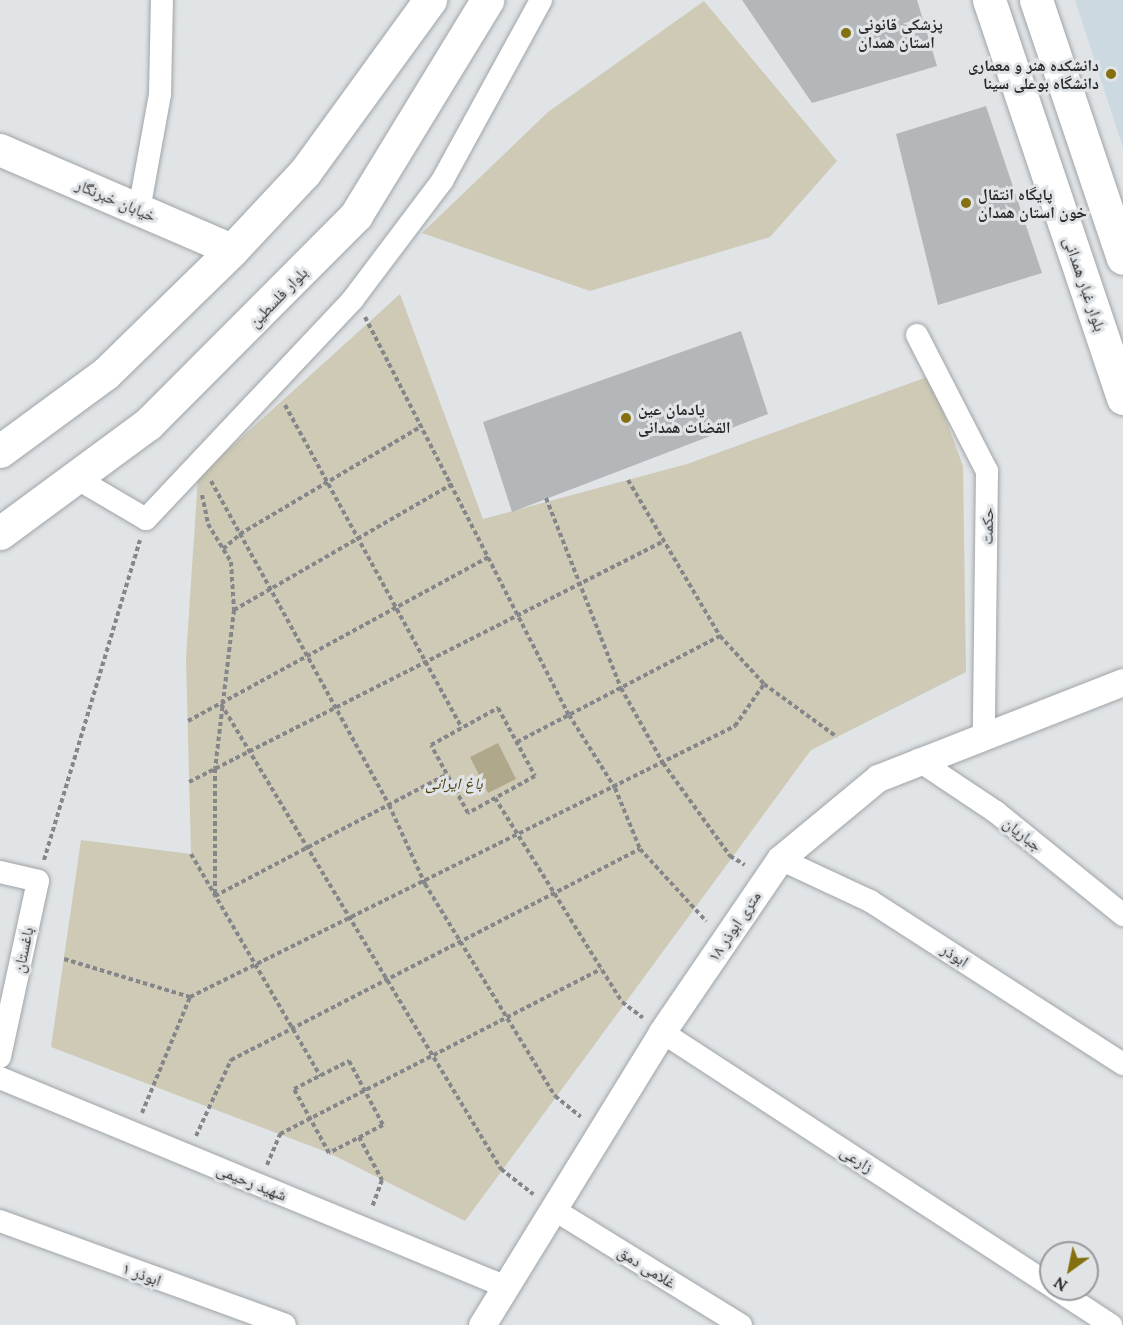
<!DOCTYPE html>
<html>
<head>
<meta charset="utf-8">
<style>
	body { margin:0 }
	#map { position:relative; width:1123px; height:1325px; overflow:hidden; background:#e0e4e7; font-family:Lora,"Noto Naskh Arabic",serif }
	div>[style] { position:absolute }
	.built>* { inset:0; background:#cdd9e0 }
	.green>* { inset:0; background:#cfcab6 }
	.water>* { inset:0; background:#b0a88a }
	.building>* { inset:0; background:#b3b7ba }
	.path>* { height:4px; margin-top:-2px; transform-origin:0; background:repeating-linear-gradient(90deg,#848689 0 4.5px,transparent 0 7.5px) }
	.roads { filter:drop-shadow(0 0 2px #a0a4a7) drop-shadow(0 0 2px #a0a4a7) }
	.minor>* { height:22px; margin:-11px; padding:0 11px; transform-origin:11px; border-radius:11px; background:#fff }
	.tertiary>* { height:27px; margin:-13.5px; padding:0 13.5px; transform-origin:13.5px; border-radius:13.5px; background:#fff }
	.secondary>* { height:32px; margin:-16px; padding:0 16px; transform-origin:16px; border-radius:16px; background:#fff }
	.primary>* { height:33px; margin:-16.5px; padding:0 16.5px; transform-origin:16.5px; border-radius:16.5px; background:#fff }
	.dots>* { width:16px; height:16px; translate:-50% -50%; box-sizing:border-box; border:3px solid #e0e4e7; border-radius:50% }
	span { translate:-50% -50%; white-space:nowrap; text-align:center; line-height:1.15; -webkit-text-stroke:6px #e0e4e7; paint-order:stroke }
	.poi-label { font-size:16px; color:#2b2c2e; font-weight:700 }
	.left { translate:0 -50%; text-align:left }
	.right { translate:-100% -50%; text-align:right }
	.street-label { font-size:16px; color:#2b2c2e }
	.park-label { font-size:16px; color:#483c02; font-style:italic }
	.north { position:absolute; left:1039px; top:1241px; width:60px; height:60px; box-sizing:border-box; background:#e0e4e7; border:2px solid #989a9d; border-radius:50%; rotate:213deg; font-size:16px; font-weight:700; line-height:24px; text-align:center; color:#2b2c2e }
	.north::after { content:''; display:block; margin:auto; width:21px; height:27px; background:#847010; clip-path:polygon(50% 0,100% 100%,50% 72%,0 100%) }
</style>
</head>
<body>
<div id="map">
	<div class="built">
		<div style="clip-path:polygon(1074px 0,1123px 0,1123px 148px,1075px 0)"></div>
	</div>
	<div class="green">
		<div style="clip-path:polygon(704px 1px,837px 161px,770px 237px,590px 291px,422px 233px,548px 112px)"></div>
		<div style="clip-path:polygon(400px 294px,483px 519px,687px 464px,930px 376px,963px 466px,966px 672px,811px 750px,465px 1221px,329px 1153px,51px 1047px,81px 840px,191px 854px,186px 658px,198px 477px)"></div>
	</div>
	<div class="water">
		<div style="clip-path:polygon(498px 743px,516px 779px,488px 793px,470px 757px)"></div>
	</div>
	<div class="building">
		<div style="clip-path:polygon(742px 0,917px 0,937px 66px,812px 103px)"></div>
		<div style="clip-path:polygon(986px 106px,1042px 273px,938px 305px,896px 134px)"></div>
		<div style="clip-path:polygon(741px 331px,768px 414px,512px 512px,483px 422px)"></div>
	</div>
	<div class="path">
		<div style="left:365px;top:317px;width:447px;rotate:62.9deg"></div>
		<div style="left:569px;top:715px;width:86px;rotate:57.8deg"></div>
		<div style="left:615px;top:788px;width:66px;rotate:67.7deg"></div>
		<div style="left:640px;top:849px;width:98px;rotate:47.5deg"></div>
		<div style="left:285px;top:405px;width:368px;rotate:61.3deg"></div>
		<div style="left:628px;top:480px;width:181px;rotate:59.5deg"></div>
		<div style="left:720px;top:636px;width:65px;rotate:47.5deg"></div>
		<div style="left:764px;top:684px;width:90px;rotate:36deg"></div>
		<div style="left:211px;top:481px;width:370px;rotate:61.2deg"></div>
		<div style="left:389px;top:805px;width:87px;rotate:65.5deg"></div>
		<div style="left:425px;top:884px;width:249px;rotate:58.5deg"></div>
		<div style="left:555px;top:1096px;width:33px;rotate:39deg"></div>
		<div style="left:202px;top:495px;width:30px;rotate:78deg"></div>
		<div style="left:208px;top:524px;width:44px;rotate:58.8deg"></div>
		<div style="left:231px;top:562px;width:48px;rotate:86.4deg"></div>
		<div style="left:234px;top:610px;width:160px;rotate:96.8deg"></div>
		<div style="left:215px;top:769px;width:127px;rotate:90deg"></div>
		<div style="left:215px;top:896px;width:262px;rotate:-27.7deg"></div>
		<div style="left:546px;top:498px;width:204px;rotate:68.5deg"></div>
		<div style="left:621px;top:688px;width:86px;rotate:60.8deg"></div>
		<div style="left:663px;top:763px;width:115px;rotate:54.2deg"></div>
		<div style="left:730px;top:856px;width:17px;rotate:31deg"></div>
		<div style="left:223px;top:549px;width:23px;rotate:-41deg"></div>
		<div style="left:240px;top:534px;width:212px;rotate:-30.7deg"></div>
		<div style="left:234px;top:610px;width:252px;rotate:-30deg"></div>
		<div style="left:221px;top:704px;width:543px;rotate:58.95deg"></div>
		<div style="left:501px;top:1169px;width:41px;rotate:38deg"></div>
		<div style="left:498px;top:708px;width:77px;rotate:61.4deg"></div>
		<div style="left:535px;top:776px;width:77px;rotate:151.1deg"></div>
		<div style="left:468px;top:813px;width:77px;rotate:-118.6deg"></div>
		<div style="left:431px;top:745px;width:77px;rotate:-28.9deg"></div>
		<div style="left:188px;top:721px;width:343px;rotate:-28.6deg"></div>
		<div style="left:517px;top:742px;width:229px;rotate:-27.6deg"></div>
		<div style="left:189px;top:782px;width:533px;rotate:-26.9deg"></div>
		<div style="left:495px;top:798px;width:240px;rotate:58.1deg"></div>
		<div style="left:622px;top:1002px;width:26px;rotate:37deg"></div>
		<div style="left:191px;top:854px;width:257px;rotate:59.8deg"></div>
		<div style="left:44px;top:860px;width:334px;rotate:-73.3deg"></div>
		<div style="left:64px;top:959px;width:132px;rotate:16.8deg"></div>
		<div style="left:349px;top:1061px;width:72px;rotate:62deg"></div>
		<div style="left:383px;top:1125px;width:61px;rotate:152.6deg"></div>
		<div style="left:329px;top:1153px;width:73px;rotate:-118.7deg"></div>
		<div style="left:294px;top:1089px;width:62px;rotate:-27deg"></div>
		<div style="left:142px;top:1113px;width:126px;rotate:-67.5deg"></div>
		<div style="left:190px;top:997px;width:609px;rotate:-26.44deg"></div>
		<div style="left:735px;top:726px;width:51px;rotate:-55.4deg"></div>
		<div style="left:196px;top:1136px;width:84px;rotate:-65.3deg"></div>
		<div style="left:231px;top:1060px;width:460px;rotate:-27.3deg"></div>
		<div style="left:359px;top:1137px;width:49px;rotate:61.9deg"></div>
		<div style="left:382px;top:1180px;width:29px;rotate:110deg"></div>
		<div style="left:267px;top:1165px;width:34px;rotate:-67deg"></div>
		<div style="left:280px;top:1134px;width:361px;rotate:-27.2deg"></div>
	</div>
	<div class="roads">
		<div class="minor">
			<div style="left:139px;top:210px;width:118px;rotate:-79.7deg"></div>
			<div style="left:160px;top:94px;width:94px;rotate:-88.8deg"></div>
			<div style="left:917px;top:335px;width:153px;rotate:62.8deg"></div>
			<div style="left:987px;top:471px;width:263px;rotate:90.7deg"></div>
			<div style="left:76px;top:478px;width:81px;rotate:30.4deg"></div>
			<div style="left:146px;top:519px;width:302px;rotate:-46.7deg"></div>
			<div style="left:353px;top:299px;width:148px;rotate:-53deg"></div>
			<div style="left:442px;top:181px;width:206px;rotate:-61.3deg"></div>
			<div style="left:918px;top:760px;width:94px;rotate:33.7deg"></div>
			<div style="left:996px;top:812px;width:164px;rotate:39deg"></div>
			<div style="left:780px;top:859px;width:99px;rotate:25deg"></div>
			<div style="left:870px;top:901px;width:301px;rotate:32.8deg"></div>
			<div style="left:0;top:872px;width:39px;rotate:13deg"></div>
			<div style="left:38px;top:881px;width:180px;rotate:102.2deg"></div>
			<div style="left:662px;top:1032px;width:465px;rotate:33.1deg"></div>
			<div style="left:0;top:1078px;width:545px;rotate:22.43deg"></div>
			<div style="left:553px;top:1209px;width:221px;rotate:31.7deg"></div>
			<div style="left:0;top:1221px;width:303px;rotate:20deg"></div>
			<div style="left:1056px;top:1289px;width:66px;rotate:33.2deg"></div>
		</div>
		<div class="tertiary">
			<div style="left:482px;top:1325px;width:344px;rotate:-58.4deg"></div>
			<div style="left:662px;top:1032px;width:209px;rotate:-55.7deg"></div>
			<div style="left:780px;top:859px;width:127px;rotate:-39.6deg"></div>
			<div style="left:878px;top:778px;width:263px;rotate:-21.4deg"></div>
		</div>
		<div class="secondary">
			<div style="left:0;top:150px;width:253px;rotate:23.3deg"></div>
		</div>
		<div class="primary">
			<div style="left:989px;top:0;width:420px;rotate:71.4deg"></div>
			<div style="left:1036px;top:0;width:272px;rotate:71.4deg"></div>
			<div style="left:0;top:451px;width:130px;rotate:-36.3deg"></div>
			<div style="left:105px;top:374px;width:177px;rotate:-44.3deg"></div>
			<div style="left:232px;top:250px;width:107px;rotate:-46.9deg"></div>
			<div style="left:305px;top:172px;width:213px;rotate:-54deg"></div>
			<div style="left:0;top:533px;width:184px;rotate:-36.4deg"></div>
			<div style="left:148px;top:424px;width:295px;rotate:-45.1deg"></div>
			<div style="left:356px;top:215px;width:252px;rotate:-58.6deg"></div>
		</div>
	</div>
	<div class="dots">
		<div style="left:846px;top:33px;background:#847010"></div>
		<div style="left:1111px;top:74px;background:#847010"></div>
		<div style="left:966px;top:203px;background:#847010"></div>
		<div style="left:626px;top:418px;background:#847010"></div>
	</div>
	<div class="poi-label">
		<span class="left" style="left:858px;top:33px">پزشکی قانونی<br>استان همدان</span>
		<span class="right" style="left:1099px;top:74px">دانشکده هنر و معماری<br>دانشگاه بوعلی سینا</span>
		<span class="left" style="left:978px;top:203px">پایگاه انتقال<br>خون استان همدان</span>
		<span class="left" style="left:638px;top:418px">یادمان عین<br>القضات همدانی</span>
	</div>
	<div class="street-label">
		<span style="left:116px;top:200px;rotate:23deg">خیابان خبرنگار</span>
		<span style="left:1085px;top:284px;rotate:71deg">بلوار غبار همدانی</span>
		<span style="left:278px;top:297px;rotate:-46deg">بلوار فلسطین</span>
		<span style="left:987px;top:526px;rotate:-89deg">حکمت</span>
		<span style="left:1023px;top:834px;rotate:38deg">جباریان</span>
		<span style="left:734px;top:926px;rotate:-56deg">۱۸ متری ابوذر</span>
		<span style="left:23px;top:950px;rotate:-78deg">باغستان</span>
		<span style="left:955px;top:955px;rotate:33deg">ابوذر</span>
		<span style="left:857px;top:1159px;rotate:33deg">زارعی</span>
		<span style="left:252px;top:1182px;rotate:22deg">شهید رحیمی</span>
		<span style="left:647px;top:1267px;rotate:32deg">غلامی دمق</span>
		<span style="left:142px;top:1274px;rotate:20deg">ابوذر ۱</span>
	</div>
	<div class="park-label">
		<span style="left:454px;top:783px">باغ ایرانی</span>
	</div>
	<div class="north">N</div>
</div>
</body>
</html>
